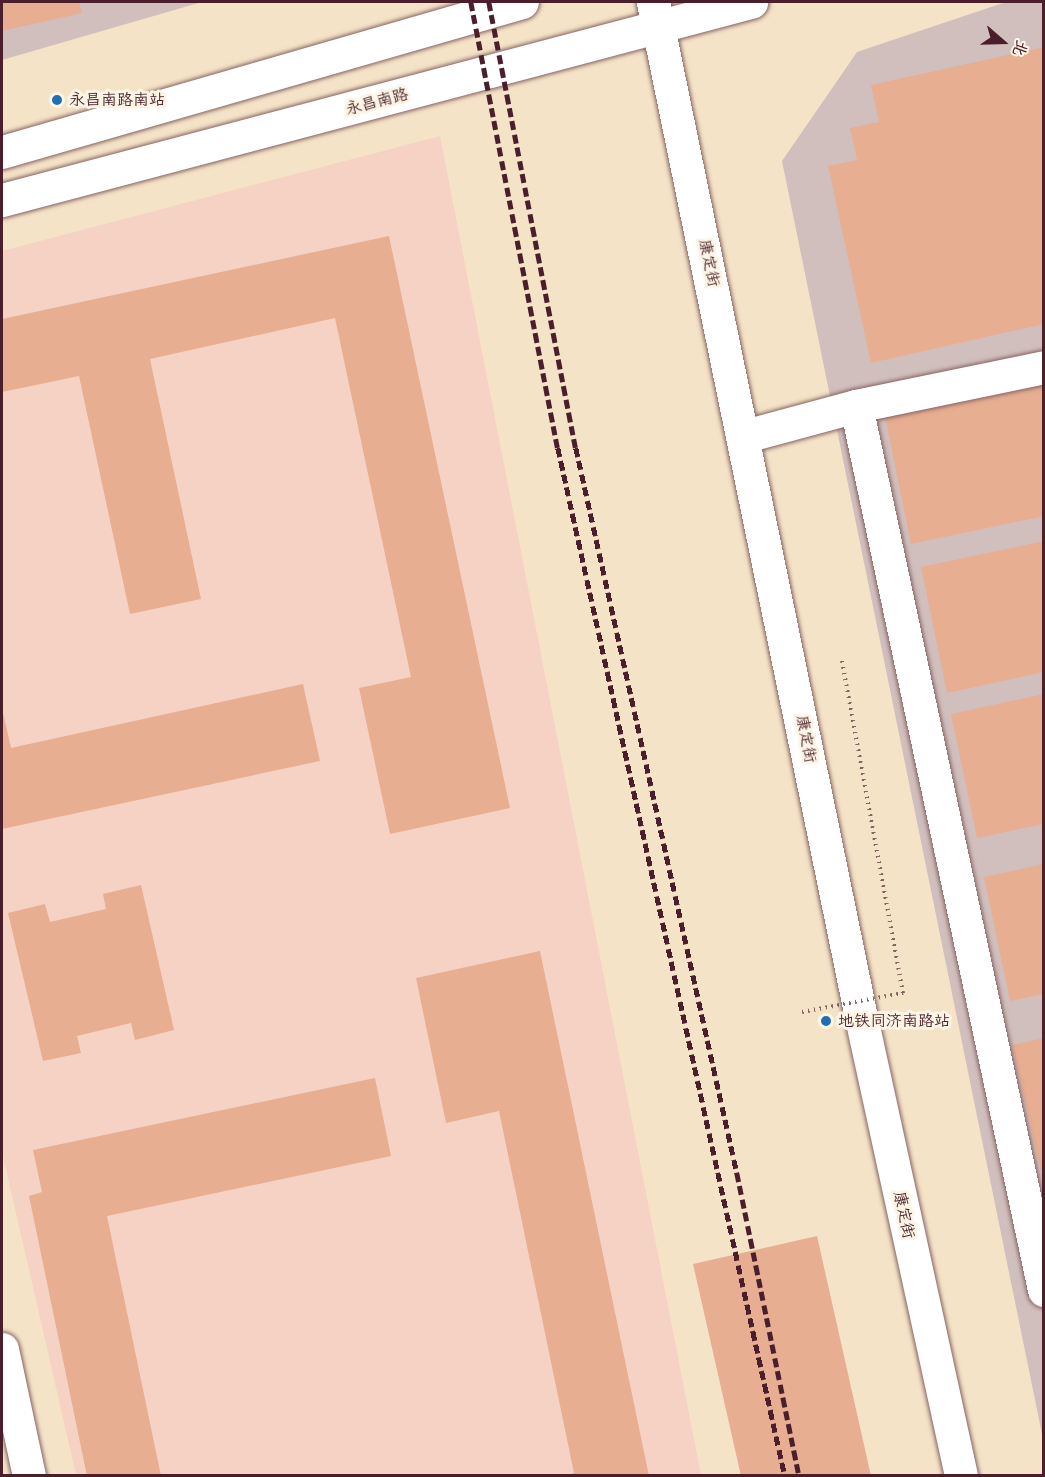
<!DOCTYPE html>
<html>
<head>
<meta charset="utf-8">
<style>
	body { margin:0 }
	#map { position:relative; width:1045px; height:1477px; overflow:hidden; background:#f5e3c8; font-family:Sriracha,"LXGW WenKai TC",sans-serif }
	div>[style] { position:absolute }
	.built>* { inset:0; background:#f6d2c4 }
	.industrial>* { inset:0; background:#d1bfbe }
	.building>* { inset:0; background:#e7ae92 }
	.path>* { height:4px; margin-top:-2px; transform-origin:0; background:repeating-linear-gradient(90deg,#866462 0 1.5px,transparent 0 6px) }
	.roads { filter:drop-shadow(0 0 2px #866462) drop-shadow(0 0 2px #866462) }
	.minor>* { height:33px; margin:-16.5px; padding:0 16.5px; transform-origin:16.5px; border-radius:16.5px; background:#fff }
	.major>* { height:33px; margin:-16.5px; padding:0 16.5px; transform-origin:16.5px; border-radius:16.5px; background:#fff }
	.rail>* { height:4.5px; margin-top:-2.25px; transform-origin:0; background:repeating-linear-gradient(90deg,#4a1f2b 0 9px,transparent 0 13.5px) }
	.path-bridge>* { height:4px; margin-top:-2px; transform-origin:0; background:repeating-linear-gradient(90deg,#866462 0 1.5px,transparent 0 6px) }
	.dots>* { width:16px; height:16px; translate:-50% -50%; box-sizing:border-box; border:3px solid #fcf5e5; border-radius:50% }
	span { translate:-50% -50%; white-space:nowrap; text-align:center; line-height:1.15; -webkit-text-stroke:6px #fcf5e5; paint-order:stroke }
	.poi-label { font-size:16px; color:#4a1f2b }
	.left { translate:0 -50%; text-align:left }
	.street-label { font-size:16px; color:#4a1f2b }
	.frame { position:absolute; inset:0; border:3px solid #4a1f2b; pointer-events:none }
	.north { position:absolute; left:973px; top:12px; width:60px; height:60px; -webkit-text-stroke:4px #fcf5e5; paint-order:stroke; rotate:110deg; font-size:16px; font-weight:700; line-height:24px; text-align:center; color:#4a1f2b }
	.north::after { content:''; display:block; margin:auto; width:21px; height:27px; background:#4a1f2b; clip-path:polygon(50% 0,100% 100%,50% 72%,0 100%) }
</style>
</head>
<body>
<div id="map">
	<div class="built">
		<div style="clip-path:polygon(440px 136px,701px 1475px,76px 1475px,2px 1152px,2px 251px)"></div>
	</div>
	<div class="industrial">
		<div style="clip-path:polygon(2px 2px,202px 2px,2px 60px)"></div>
		<div style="clip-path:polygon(1006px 2px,1043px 2px,1043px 1439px,782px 161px,857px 52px)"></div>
	</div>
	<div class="building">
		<div style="clip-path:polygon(2px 2px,79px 2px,82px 13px,2px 31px)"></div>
		<div style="clip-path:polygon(1044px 47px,1044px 324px,871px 363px,828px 166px,857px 160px,850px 128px,879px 122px,871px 85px)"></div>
		<div style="clip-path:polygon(389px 236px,510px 808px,390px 834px,359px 688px,411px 677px,335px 318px,150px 359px,201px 599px,130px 614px,79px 376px,2px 392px,2px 319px)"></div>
		<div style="clip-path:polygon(1044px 383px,1044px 516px,911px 544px,885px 417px)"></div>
		<div style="clip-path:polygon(1044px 541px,1044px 672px,947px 693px,921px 567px)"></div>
		<div style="clip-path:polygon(303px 684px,320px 761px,2px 829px,2px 708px,11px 748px)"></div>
		<div style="clip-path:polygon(1044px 694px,1044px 824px,977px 838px,951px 714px)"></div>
		<div style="clip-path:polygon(1044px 864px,1044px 994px,1010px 1001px,984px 877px)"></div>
		<div style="clip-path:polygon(141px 885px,174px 1030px,135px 1040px,131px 1023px,77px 1036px,81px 1053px,43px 1061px,8px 913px,45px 904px,50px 922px,106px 909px,103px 894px)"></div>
		<div style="clip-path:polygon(540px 951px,649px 1476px,565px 1476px,574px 1473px,499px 1111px,446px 1123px,416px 978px)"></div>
		<div style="clip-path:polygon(1044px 1038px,1044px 1170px,1041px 1171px,1012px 1045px)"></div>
		<div style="clip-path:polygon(375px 1078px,391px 1156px,107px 1216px,161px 1476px,87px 1476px,29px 1196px,42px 1192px,33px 1150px)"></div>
		<div style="clip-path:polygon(817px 1236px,871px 1476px,741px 1476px,693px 1264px)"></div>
	</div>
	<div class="path">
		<div style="left:842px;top:661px;width:338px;rotate:79.6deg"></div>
	</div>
	<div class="roads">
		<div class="minor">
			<div style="left:2px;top:152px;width:541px;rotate:-16.09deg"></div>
			<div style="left:2px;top:200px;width:775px;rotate:-14.81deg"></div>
			<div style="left:856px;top:406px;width:904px;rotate:77.99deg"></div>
			<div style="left:745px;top:436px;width:115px;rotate:-15.1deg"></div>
			<div style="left:856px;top:406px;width:192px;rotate:-11.7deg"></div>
			<div style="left:2px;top:1349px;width:130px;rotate:78deg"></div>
		</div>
		<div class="major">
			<div style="left:653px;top:2px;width:1036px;rotate:78.42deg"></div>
			<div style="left:861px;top:1017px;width:470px;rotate:77.7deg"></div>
		</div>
	</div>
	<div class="rail">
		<div style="left:471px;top:2px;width:454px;rotate:79deg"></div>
		<div style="left:558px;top:448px;width:1053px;rotate:77.55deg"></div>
		<div style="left:489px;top:2px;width:454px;rotate:79deg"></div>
		<div style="left:576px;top:448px;width:743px;rotate:77.48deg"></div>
		<div style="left:737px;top:1173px;width:309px;rotate:78.4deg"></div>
	</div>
	<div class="path-bridge">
		<div style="left:802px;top:1012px;width:103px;rotate:-10.7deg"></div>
	</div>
	<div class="dots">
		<div style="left:57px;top:100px;background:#1f6fb2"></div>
		<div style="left:826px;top:1021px;background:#1f6fb2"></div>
	</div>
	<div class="poi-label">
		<span class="left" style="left:69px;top:100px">永昌南路南站</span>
		<span class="left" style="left:838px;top:1021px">地铁同济南路站</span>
	</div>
	<div class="street-label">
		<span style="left:377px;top:102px;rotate:-15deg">永昌南路</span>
		<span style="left:709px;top:263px;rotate:78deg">康定街</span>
		<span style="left:806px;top:739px;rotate:79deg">康定街</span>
		<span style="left:904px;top:1215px;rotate:78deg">康定街</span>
	</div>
	<div class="frame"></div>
	<div class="north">北</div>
</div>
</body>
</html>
